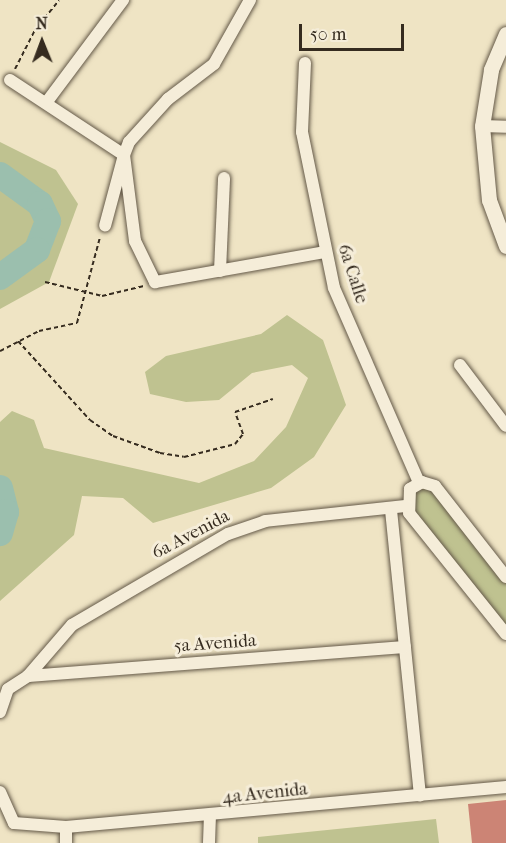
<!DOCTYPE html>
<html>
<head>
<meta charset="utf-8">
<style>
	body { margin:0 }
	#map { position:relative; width:506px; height:843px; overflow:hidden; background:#efe4c4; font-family:"IM FELL French Canon",serif }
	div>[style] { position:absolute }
	.green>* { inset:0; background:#bfc290 }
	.river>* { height:26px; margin:-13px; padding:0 13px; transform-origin:13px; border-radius:13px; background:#9bbfae }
	.building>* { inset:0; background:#cc8475 }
	.path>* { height:2px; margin-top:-1px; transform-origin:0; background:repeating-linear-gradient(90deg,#352b1f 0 4.5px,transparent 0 7.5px) }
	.roads { filter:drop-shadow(0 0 2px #645948) drop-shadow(0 0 2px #645948) }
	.minor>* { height:12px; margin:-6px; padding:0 6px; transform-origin:6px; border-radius:6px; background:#f5edd9 }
	.tertiary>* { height:15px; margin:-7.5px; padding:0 7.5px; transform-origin:7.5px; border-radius:7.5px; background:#f5edd9 }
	span { translate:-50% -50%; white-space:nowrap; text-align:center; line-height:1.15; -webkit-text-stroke:6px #f5edd9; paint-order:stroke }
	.street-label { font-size:18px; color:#352b1f }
	.north { position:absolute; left:12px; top:12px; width:60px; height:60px; -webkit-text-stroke:4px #f5edd9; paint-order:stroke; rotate:359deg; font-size:16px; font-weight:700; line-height:24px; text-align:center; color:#352b1f }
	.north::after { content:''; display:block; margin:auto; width:21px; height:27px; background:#352b1f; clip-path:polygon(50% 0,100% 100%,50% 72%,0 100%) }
	.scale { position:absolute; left:299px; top:24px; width:105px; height:27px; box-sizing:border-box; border:3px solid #352b1f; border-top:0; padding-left:8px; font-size:18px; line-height:21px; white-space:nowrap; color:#352b1f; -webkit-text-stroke:4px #f5edd9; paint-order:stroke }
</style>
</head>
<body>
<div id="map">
	<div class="green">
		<div style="clip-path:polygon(0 142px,56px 170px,78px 204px,49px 282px,0 309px)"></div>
		<div style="clip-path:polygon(287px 315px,323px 340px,346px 405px,314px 457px,271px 488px,153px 523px,123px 498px,82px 496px,74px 535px,0 601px,0 422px,12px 411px,34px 420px,44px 448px,199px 483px,254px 461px,286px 427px,308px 378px,292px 365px,252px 373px,219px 400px,186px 402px,150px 394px,145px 372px,166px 356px,261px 334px)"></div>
		<div style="clip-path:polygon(419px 483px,430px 483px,506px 577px,506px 634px,406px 506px)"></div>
		<div style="clip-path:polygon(436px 819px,439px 843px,258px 843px,258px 837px)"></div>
	</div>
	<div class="river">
		<div style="left:0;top:175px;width:49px;rotate:35.9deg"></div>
		<div style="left:40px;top:204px;width:19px;rotate:65deg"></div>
		<div style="left:48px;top:221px;width:31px;rotate:111deg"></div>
		<div style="left:37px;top:250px;width:46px;rotate:143.9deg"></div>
		<div style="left:0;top:488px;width:25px;rotate:76deg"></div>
		<div style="left:6px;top:512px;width:22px;rotate:106deg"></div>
	</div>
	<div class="building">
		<div style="clip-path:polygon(506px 800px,506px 843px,472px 843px,468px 804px)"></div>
	</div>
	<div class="path">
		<div style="left:15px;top:69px;width:44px;rotate:-62.9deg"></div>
		<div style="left:35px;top:30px;width:38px;rotate:-51deg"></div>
		<div style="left:45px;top:282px;width:59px;rotate:13.8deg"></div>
		<div style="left:102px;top:296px;width:43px;rotate:-13.4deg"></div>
		<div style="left:18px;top:341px;width:107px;rotate:47.7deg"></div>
		<div style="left:90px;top:420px;width:28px;rotate:35deg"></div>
		<div style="left:113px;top:436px;width:50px;rotate:19.9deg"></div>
		<div style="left:160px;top:453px;width:24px;rotate:9deg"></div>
		<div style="left:184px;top:457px;width:53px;rotate:-14.3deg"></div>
		<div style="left:235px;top:444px;width:13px;rotate:-51deg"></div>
		<div style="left:243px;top:434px;width:23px;rotate:-110deg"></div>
		<div style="left:235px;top:412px;width:40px;rotate:-18.9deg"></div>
		<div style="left:0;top:351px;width:44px;rotate:-27.1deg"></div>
		<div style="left:39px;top:331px;width:39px;rotate:-12deg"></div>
		<div style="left:77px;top:323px;width:89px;rotate:-75deg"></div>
	</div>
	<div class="roads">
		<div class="minor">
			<div style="left:250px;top:0;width:73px;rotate:119.4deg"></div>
			<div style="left:214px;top:64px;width:58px;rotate:142.7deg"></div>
			<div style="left:168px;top:99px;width:58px;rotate:132.2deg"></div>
			<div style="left:129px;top:142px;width:14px;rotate:111deg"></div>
			<div style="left:124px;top:155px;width:87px;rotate:82.7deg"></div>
			<div style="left:135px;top:241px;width:46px;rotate:64deg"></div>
			<div style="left:155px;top:282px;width:173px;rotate:-10deg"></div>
			<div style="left:305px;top:63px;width:69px;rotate:92.5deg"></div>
			<div style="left:302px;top:132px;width:159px;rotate:78.4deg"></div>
			<div style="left:334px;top:288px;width:213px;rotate:66.4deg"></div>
			<div style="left:10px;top:80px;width:136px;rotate:33.3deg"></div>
			<div style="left:124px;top:155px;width:73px;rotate:105deg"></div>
			<div style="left:46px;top:103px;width:129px;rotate:-53.2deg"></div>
			<div style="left:482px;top:126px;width:24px;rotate:2deg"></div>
			<div style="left:220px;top:271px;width:93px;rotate:-87.5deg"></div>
			<div style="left:460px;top:365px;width:76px;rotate:53deg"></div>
			<div style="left:391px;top:510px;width:287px;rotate:84.2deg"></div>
			<div style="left:506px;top:577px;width:115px;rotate:-128deg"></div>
			<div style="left:435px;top:486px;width:14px;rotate:-163deg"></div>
			<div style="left:422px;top:482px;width:14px;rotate:150deg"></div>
			<div style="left:410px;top:489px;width:24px;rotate:92deg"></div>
			<div style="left:409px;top:513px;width:155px;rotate:51.3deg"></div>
			<div style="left:28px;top:676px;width:378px;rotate:-4.4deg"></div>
			<div style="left:0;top:712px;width:24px;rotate:-71deg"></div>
			<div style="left:8px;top:689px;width:24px;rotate:-33deg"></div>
			<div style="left:28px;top:676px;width:67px;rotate:-49.2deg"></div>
			<div style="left:72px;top:625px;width:181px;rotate:-30.3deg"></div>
			<div style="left:228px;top:534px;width:39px;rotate:-19deg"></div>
			<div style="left:265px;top:521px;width:142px;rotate:-6.1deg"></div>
			<div style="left:0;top:792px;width:34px;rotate:66deg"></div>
			<div style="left:14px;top:823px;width:52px;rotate:4.4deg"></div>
			<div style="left:66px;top:827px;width:442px;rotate:-5.2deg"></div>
			<div style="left:66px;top:843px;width:16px;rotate:-90deg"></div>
			<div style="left:209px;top:843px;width:26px;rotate:-88deg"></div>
		</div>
		<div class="tertiary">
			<div style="left:506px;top:34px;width:39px;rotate:113deg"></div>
			<div style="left:491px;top:70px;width:57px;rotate:99.1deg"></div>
			<div style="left:482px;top:126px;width:74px;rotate:84.6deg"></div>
			<div style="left:489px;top:200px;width:49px;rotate:69.7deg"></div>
		</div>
	</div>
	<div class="street-label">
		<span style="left:352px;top:274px;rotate:72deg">6a Calle</span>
		<span style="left:191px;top:535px;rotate:-28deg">6a Avenida</span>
		<span style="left:215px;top:644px;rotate:-4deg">5a Avenida</span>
		<span style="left:265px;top:794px;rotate:-6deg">4a Avenida</span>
	</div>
	<div class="north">N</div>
	<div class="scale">50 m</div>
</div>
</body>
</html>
